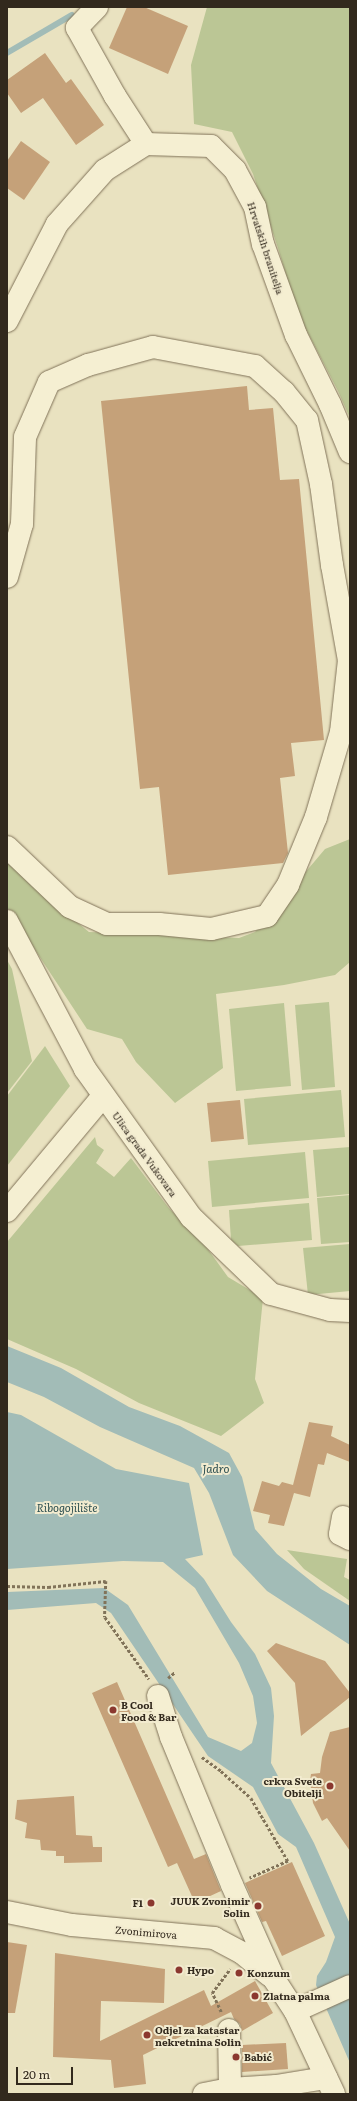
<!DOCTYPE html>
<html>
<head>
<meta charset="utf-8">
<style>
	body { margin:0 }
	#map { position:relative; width:357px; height:2101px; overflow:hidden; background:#e9e2c0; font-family:Literata,serif }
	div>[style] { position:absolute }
	.green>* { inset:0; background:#bbc695 }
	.water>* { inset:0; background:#a2bcb7 }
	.stream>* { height:5.5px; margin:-2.75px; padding:0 2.75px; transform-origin:2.75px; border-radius:2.75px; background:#a2bcb7 }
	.building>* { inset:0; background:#c5a179 }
	.path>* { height:2.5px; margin-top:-1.25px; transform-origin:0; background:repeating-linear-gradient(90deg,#817359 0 3px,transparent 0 5px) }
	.roads { filter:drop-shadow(0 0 1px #817359) drop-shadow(0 0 1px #817359) }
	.minor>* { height:22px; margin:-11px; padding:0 11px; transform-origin:11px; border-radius:11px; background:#f5efd2 }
	.dots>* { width:11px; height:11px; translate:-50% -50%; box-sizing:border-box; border:2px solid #f2ebcf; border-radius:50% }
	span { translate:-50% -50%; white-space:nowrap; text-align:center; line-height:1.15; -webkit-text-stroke:4px #f2ebcf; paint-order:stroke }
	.street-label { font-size:10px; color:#32291d }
	.poi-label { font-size:10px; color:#32291d; font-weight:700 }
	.left { translate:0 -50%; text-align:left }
	.right { translate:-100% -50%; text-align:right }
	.water-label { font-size:11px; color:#2d4f50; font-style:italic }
	.frame { position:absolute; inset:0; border:8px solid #32291d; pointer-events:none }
	.scale { position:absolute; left:16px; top:2067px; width:57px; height:18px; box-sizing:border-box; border:2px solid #32291d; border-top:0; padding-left:5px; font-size:12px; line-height:14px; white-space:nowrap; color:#32291d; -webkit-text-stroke:3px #f2ebcf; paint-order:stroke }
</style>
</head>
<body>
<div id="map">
	<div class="green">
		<div style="clip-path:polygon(207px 7px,350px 7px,350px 418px,338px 391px,297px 312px,278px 248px,253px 174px,232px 132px,194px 124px,191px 65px)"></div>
		<div style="clip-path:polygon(350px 839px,350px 962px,335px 975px,284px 985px,216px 994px,223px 1068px,175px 1103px,136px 1062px,122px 1039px,87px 1029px,7px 907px,7px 858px,32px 886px,89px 932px,239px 938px,255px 932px,325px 849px)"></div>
		<div style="clip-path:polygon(7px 960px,12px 969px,32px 1061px,7px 1093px)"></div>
		<div style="clip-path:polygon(329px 1002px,335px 1087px,302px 1090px,295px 1005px)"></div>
		<div style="clip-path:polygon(284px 1003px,291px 1086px,236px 1091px,229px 1009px)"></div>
		<div style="clip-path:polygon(45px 1046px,70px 1086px,7px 1166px,7px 1096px)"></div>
		<div style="clip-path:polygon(341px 1090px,345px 1137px,248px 1145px,244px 1099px)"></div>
		<div style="clip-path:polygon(95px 1137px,97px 1145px,104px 1150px,96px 1163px,114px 1177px,131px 1158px,168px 1207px,207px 1248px,228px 1277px,263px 1298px,255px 1379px,264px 1403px,221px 1436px,139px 1403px,76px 1369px,7px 1339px,7px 1242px)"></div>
		<div style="clip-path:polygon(350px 1147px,350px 1194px,317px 1197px,313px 1150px)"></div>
		<div style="clip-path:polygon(305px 1152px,309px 1198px,212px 1207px,208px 1161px)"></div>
		<div style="clip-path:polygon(350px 1195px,350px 1242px,321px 1244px,317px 1198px)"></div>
		<div style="clip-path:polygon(309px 1203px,312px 1240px,238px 1246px,231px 1240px,229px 1210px)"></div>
		<div style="clip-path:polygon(350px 1244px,350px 1291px,308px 1295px,303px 1248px)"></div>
		<div style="clip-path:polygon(287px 1550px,347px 1559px,344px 1577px,350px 1580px,350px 1601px,304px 1569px)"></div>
	</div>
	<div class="water">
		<div style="clip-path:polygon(7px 1346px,61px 1368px,129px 1407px,180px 1426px,229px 1453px,242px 1477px,255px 1529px,277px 1554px,321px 1589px,350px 1606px,350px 1645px,267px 1591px,233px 1555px,209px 1493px,194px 1468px,100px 1427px,44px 1397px,7px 1382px)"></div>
		<div style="clip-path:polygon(7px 1412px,21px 1415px,116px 1469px,189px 1483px,203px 1555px,185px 1559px,204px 1579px,231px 1622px,255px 1654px,271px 1688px,274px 1716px,271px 1763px,314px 1843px,350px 1924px,350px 2063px,316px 1985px,317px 1976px,326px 1962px,335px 1937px,296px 1847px,278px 1834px,253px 1787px,208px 1756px,111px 1613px,96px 1603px,7px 1610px,7px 1592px,104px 1588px,128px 1605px,208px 1737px,241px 1751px,252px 1743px,257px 1723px,253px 1696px,239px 1663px,195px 1588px,163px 1562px,123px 1561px,7px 1569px)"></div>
	</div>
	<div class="stream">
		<div style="left:7px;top:53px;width:75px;rotate:-30.3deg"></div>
	</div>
	<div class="building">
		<div style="clip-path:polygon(127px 7px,144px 7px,188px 26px,168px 74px,109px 48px)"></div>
		<div style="clip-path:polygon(45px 53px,66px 83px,71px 79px,104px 125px,76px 145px,43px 98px,21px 113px,7px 93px,7px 80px)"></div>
		<div style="clip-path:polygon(21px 141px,50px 162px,24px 200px,7px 188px,7px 161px)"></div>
		<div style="clip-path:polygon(247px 386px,249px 410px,273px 408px,280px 480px,299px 479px,324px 740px,291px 743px,295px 776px,280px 778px,288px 853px,283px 863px,168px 875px,159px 787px,140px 789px,101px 401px)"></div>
		<div style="clip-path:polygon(240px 1100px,244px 1139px,211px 1142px,207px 1103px)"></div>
		<div style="clip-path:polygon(309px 1422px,333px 1426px,331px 1436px,350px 1445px,350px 1462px,327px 1453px,324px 1465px,318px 1464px,310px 1497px,294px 1493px,284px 1526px,268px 1523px,270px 1515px,253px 1511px,262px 1481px,279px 1486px,282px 1482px,293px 1485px)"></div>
		<div style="clip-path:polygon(276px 1643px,325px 1661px,350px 1693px,350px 1697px,301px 1736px,295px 1683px,267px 1651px)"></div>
		<div style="clip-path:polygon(117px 1682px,194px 1859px,206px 1854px,221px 1891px,195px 1903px,177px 1863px,168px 1867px,92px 1693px)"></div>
		<div style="clip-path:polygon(350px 1727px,350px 1851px,327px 1818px,322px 1821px,313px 1803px,310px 1781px,311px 1774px,320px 1773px,322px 1757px,330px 1732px)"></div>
		<div style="clip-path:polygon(74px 1796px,76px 1835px,92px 1836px,93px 1847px,102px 1847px,102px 1862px,64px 1863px,64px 1856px,56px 1856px,56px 1851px,41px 1850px,40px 1840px,25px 1838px,27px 1823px,15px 1819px,17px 1800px)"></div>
		<div style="clip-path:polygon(292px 1862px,325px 1936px,282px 1956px,266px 1921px,262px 1922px,245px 1883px)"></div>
		<div style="clip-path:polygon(7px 1942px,27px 1945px,15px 2013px,7px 2013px)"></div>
		<div style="clip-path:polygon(55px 1953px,165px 1969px,164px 2003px,101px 2001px,100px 2041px,204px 1990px,211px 2006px,255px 1981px,273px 2013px,242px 2031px,240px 2024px,234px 2019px,231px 2012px,143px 2055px,146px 2084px,114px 2088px,111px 2060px,53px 2057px)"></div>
		<div style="clip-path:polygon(286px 2043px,288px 2069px,242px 2072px,242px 2045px)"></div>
	</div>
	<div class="path">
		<div style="left:7px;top:1586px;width:41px;rotate:1.4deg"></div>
		<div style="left:48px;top:1587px;width:58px;rotate:-5.9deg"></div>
		<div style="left:106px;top:1581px;width:36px;rotate:92deg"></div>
		<div style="left:105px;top:1617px;width:76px;rotate:54.6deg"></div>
		<div style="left:168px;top:1678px;width:9px;rotate:-41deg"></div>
		<div style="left:202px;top:1757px;width:24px;rotate:36deg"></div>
		<div style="left:221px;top:1771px;width:40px;rotate:42deg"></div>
		<div style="left:251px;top:1798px;width:73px;rotate:59.6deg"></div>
		<div style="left:288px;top:1861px;width:42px;rotate:155.9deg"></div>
		<div style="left:221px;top:2012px;width:21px;rotate:-115deg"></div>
		<div style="left:212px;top:1993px;width:30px;rotate:-53deg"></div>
	</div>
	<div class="roads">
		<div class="minor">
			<div style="left:97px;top:7px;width:29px;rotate:134deg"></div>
			<div style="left:77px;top:28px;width:78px;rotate:60.8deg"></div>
			<div style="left:115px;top:96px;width:57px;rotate:57.1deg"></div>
			<div style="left:7px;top:321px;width:109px;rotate:-62.7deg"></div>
			<div style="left:57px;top:224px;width:72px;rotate:-48.4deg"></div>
			<div style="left:105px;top:170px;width:49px;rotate:-32.4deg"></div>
			<div style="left:146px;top:144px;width:65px;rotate:1.8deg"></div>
			<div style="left:211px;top:146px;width:34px;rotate:45deg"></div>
			<div style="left:235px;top:170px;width:42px;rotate:61.6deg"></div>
			<div style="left:255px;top:207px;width:38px;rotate:78deg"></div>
			<div style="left:263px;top:244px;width:97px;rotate:70.1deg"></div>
			<div style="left:296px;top:335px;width:77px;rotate:63.8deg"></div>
			<div style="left:330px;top:404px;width:52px;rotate:67.4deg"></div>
			<div style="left:7px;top:577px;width:55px;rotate:-74.2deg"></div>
			<div style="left:22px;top:524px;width:87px;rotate:-88deg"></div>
			<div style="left:25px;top:437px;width:60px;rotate:-66.4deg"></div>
			<div style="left:49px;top:382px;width:43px;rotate:-23.6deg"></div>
			<div style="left:88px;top:365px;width:67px;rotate:-15.5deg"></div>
			<div style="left:153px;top:347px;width:104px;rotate:10.6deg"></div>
			<div style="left:255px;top:366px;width:39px;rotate:42deg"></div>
			<div style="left:284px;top:392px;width:36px;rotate:51deg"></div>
			<div style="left:307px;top:420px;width:66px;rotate:77.7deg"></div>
			<div style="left:321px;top:484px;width:82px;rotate:82.3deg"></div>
			<div style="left:332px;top:565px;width:97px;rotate:79.9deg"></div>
			<div style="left:349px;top:660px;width:72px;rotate:96.3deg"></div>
			<div style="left:341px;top:732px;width:89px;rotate:106.4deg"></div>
			<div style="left:316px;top:817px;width:74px;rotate:112.4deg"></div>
			<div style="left:288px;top:885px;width:37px;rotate:124deg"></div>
			<div style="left:267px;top:916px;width:57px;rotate:166.9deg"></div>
			<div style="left:211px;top:929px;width:52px;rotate:-174.5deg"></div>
			<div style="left:159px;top:924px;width:52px;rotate:180deg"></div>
			<div style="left:107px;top:924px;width:41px;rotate:-155.3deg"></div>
			<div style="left:70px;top:907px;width:87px;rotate:-136.4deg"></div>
			<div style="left:7px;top:921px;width:167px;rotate:62.2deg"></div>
			<div style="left:85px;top:1069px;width:182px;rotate:54.4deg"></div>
			<div style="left:191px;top:1217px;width:111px;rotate:43.9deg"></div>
			<div style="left:271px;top:1294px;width:61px;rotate:15.2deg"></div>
			<div style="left:330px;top:1310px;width:20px;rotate:3deg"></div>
			<div style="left:7px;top:1211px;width:150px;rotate:-50.1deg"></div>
			<div style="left:343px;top:1517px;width:17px;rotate:100deg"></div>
			<div style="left:340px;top:1534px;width:11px;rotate:27deg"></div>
			<div style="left:158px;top:1696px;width:43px;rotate:72.4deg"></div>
			<div style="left:171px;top:1737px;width:160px;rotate:67.6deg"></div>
			<div style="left:232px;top:1885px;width:103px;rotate:65.9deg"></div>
			<div style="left:274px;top:1979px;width:38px;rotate:57deg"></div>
			<div style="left:295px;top:2011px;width:92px;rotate:64.8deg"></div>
			<div style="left:7px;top:1912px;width:66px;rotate:11.3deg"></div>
			<div style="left:72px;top:1925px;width:143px;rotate:5.2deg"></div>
			<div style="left:214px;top:1938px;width:32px;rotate:28deg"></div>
			<div style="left:242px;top:1953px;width:36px;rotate:39deg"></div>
			<div style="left:295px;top:2011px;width:60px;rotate:-24.4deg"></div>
			<div style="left:229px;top:2030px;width:59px;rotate:89deg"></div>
			<div style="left:204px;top:2094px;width:26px;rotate:-11deg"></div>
			<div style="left:230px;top:2089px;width:46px;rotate:-3.7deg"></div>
			<div style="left:276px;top:2086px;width:51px;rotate:-9.1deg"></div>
		</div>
	</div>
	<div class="dots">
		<div style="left:113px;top:1710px;background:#8b382f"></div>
		<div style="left:330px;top:1786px;background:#8b382f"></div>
		<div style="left:151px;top:1903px;background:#8b382f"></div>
		<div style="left:258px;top:1906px;background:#8b382f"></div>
		<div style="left:179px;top:1970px;background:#8b382f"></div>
		<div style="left:239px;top:1973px;background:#8b382f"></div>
		<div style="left:255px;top:1996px;background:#8b382f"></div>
		<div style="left:147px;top:2035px;background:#8b382f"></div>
		<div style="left:236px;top:2057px;background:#8b382f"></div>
	</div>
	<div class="street-label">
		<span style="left:266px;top:248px;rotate:72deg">Hrvatskih branitelja</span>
		<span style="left:145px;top:1154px;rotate:54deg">Ulica grada Vukovara</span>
		<span style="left:146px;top:1932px;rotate:5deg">Zvonimirova</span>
	</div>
	<div class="poi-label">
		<span class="left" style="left:121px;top:1710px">B Cool<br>Food &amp; Bar</span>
		<span class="right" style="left:322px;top:1786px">crkva Svete<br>Obitelji</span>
		<span class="right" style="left:250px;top:1906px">JUUK Zvonimir<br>Solin</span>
		<span class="right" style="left:143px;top:1903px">F1</span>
		<span class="left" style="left:187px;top:1970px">Hypo</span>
		<span class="left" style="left:247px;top:1973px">Konzum</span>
		<span class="left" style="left:263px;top:1996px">Zlatna palma</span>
		<span class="left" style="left:155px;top:2035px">Odjel za katastar<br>nekretnina Solin</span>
		<span class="left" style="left:244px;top:2057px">Babić</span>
	</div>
	<div class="water-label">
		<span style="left:216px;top:1468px">Jadro</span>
		<span style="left:67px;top:1507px">Ribogojilište</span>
	</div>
	<div class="frame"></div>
	<div class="scale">20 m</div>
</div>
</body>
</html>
